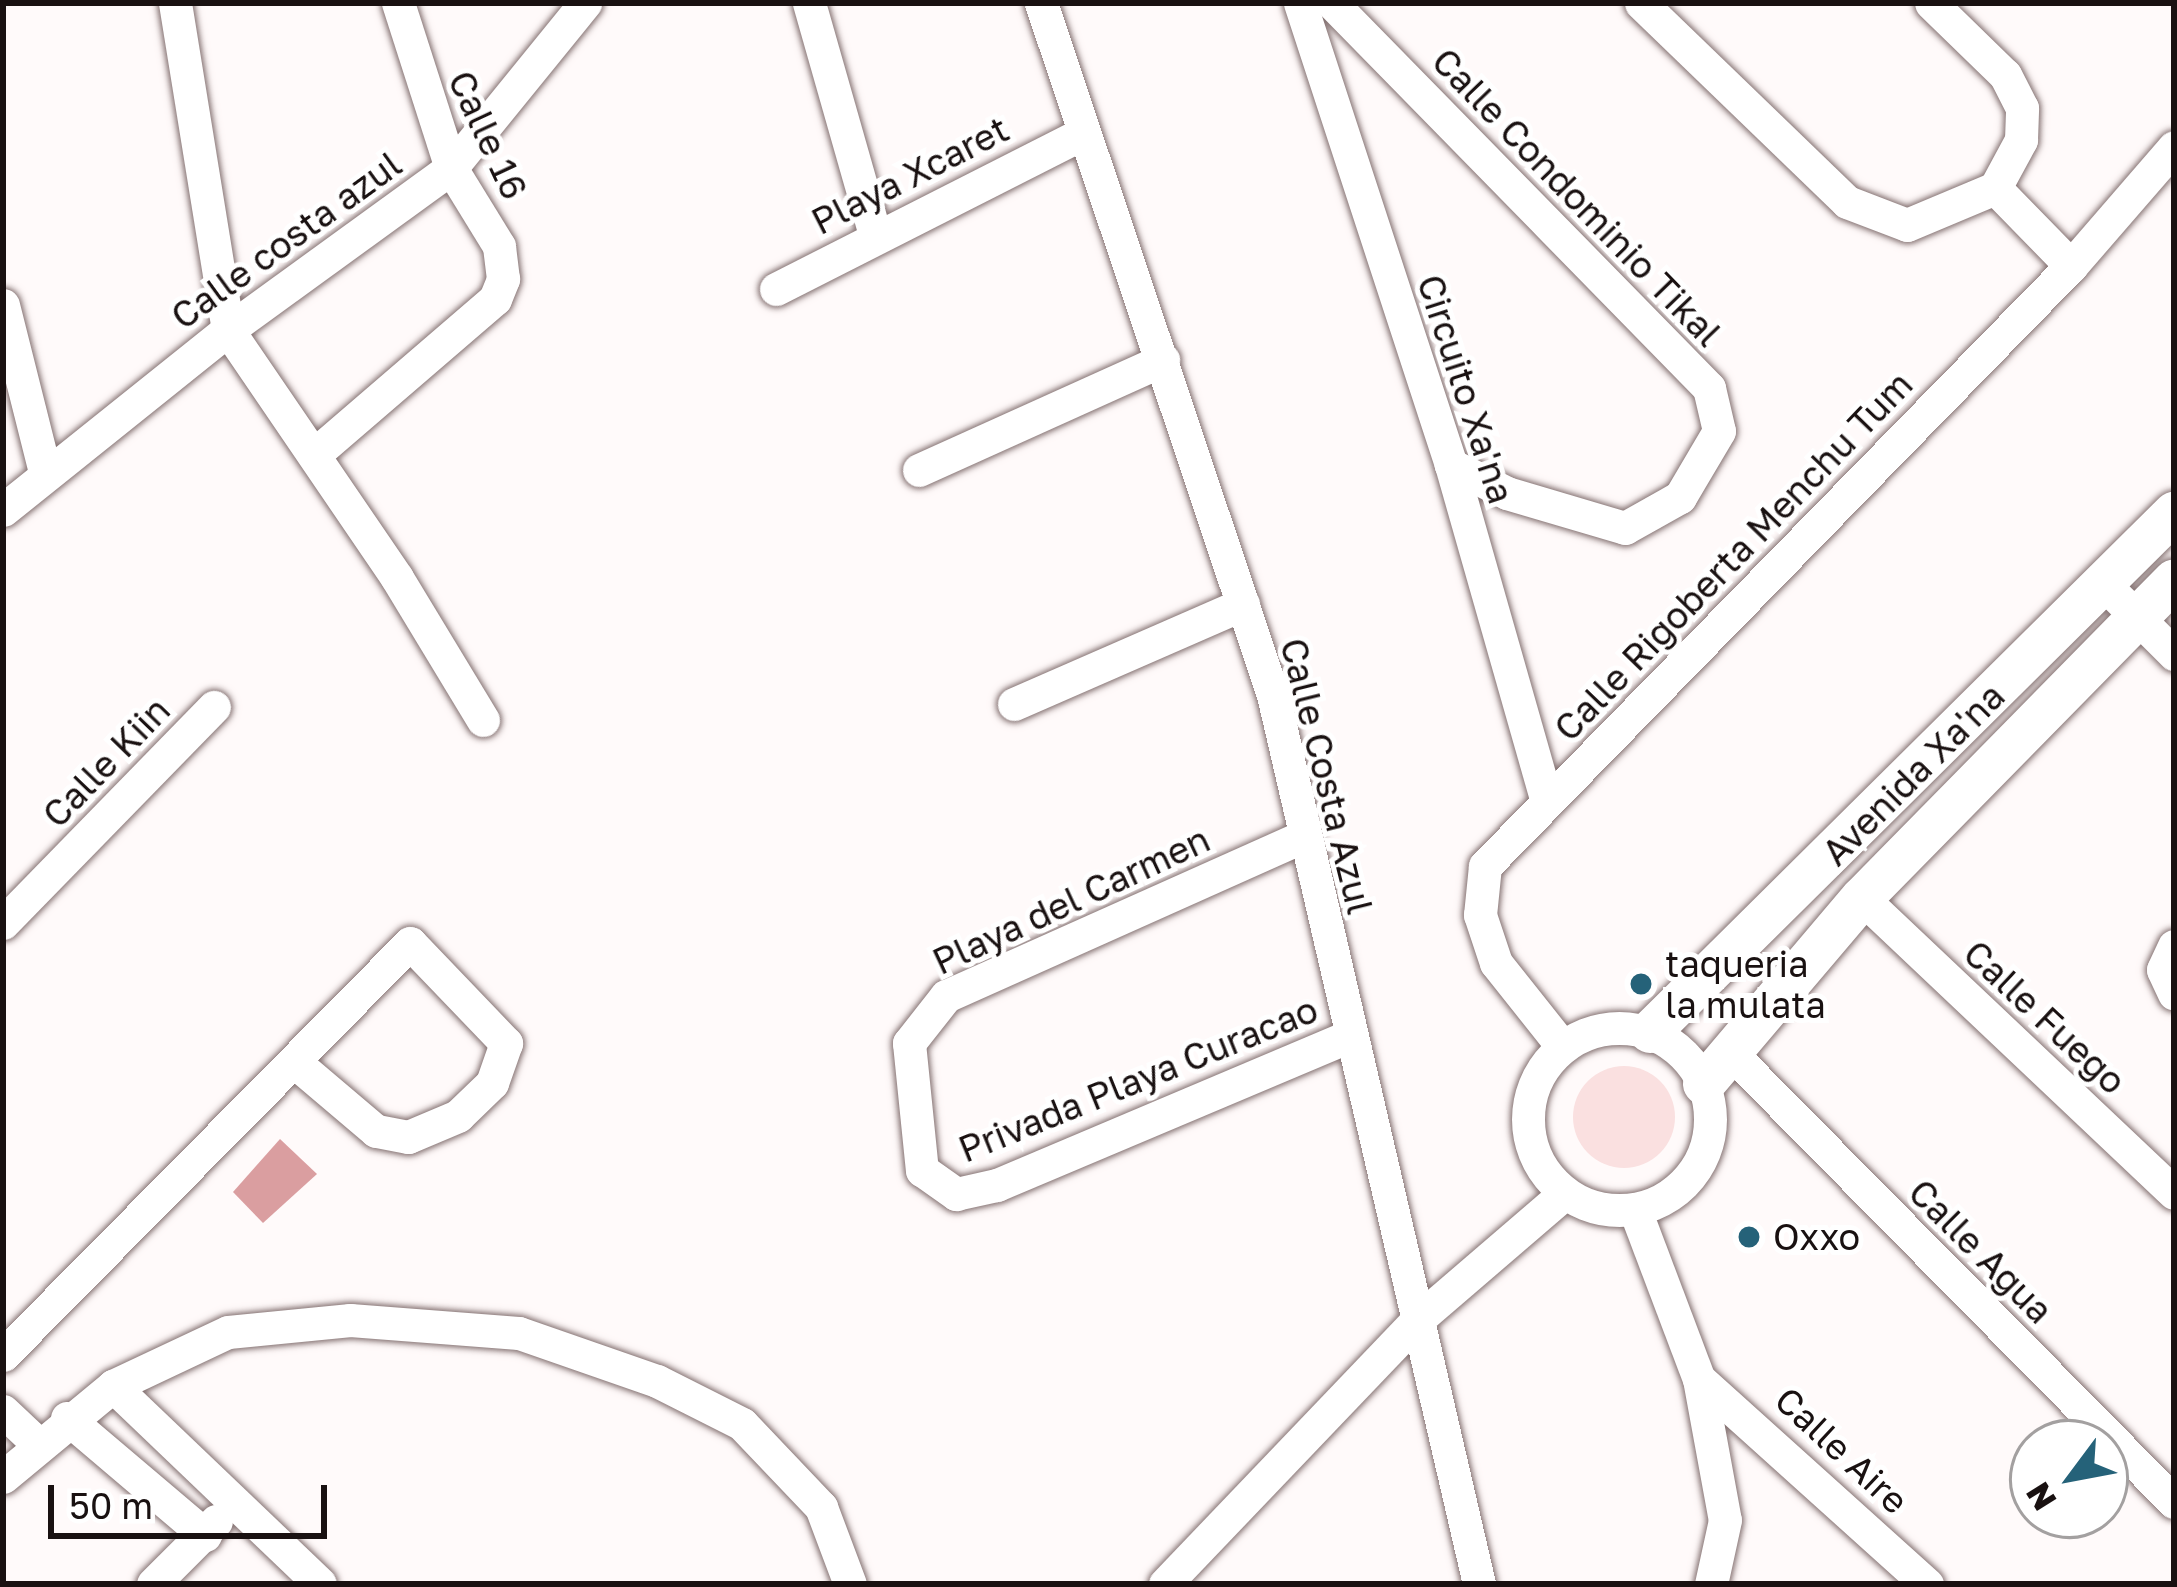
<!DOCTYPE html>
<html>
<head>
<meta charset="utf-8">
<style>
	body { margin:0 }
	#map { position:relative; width:2177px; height:1587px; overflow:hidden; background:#fffafa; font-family:"Golos Text",sans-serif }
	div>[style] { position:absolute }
	.green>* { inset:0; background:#fae0e0 }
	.round { border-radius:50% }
	.water>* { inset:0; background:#da9ea0 }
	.roads { filter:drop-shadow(0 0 3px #857272) drop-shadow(0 0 3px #857272) }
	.minor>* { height:33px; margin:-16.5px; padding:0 16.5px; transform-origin:16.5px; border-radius:16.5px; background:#fff }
	.minor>.ring { margin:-16.5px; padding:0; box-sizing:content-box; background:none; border:33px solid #fff; border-radius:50% }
	.tertiary>* { height:42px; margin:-21px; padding:0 21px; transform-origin:21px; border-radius:21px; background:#fff }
	.dots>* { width:33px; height:33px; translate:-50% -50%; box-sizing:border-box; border:6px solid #fff; border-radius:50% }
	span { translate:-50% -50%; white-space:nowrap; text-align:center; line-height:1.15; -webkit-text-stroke:10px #fff; paint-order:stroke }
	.street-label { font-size:36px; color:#191111 }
	.poi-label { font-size:36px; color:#191111 }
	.left { translate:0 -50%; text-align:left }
	.frame { position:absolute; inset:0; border:6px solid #191111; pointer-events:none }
	.north { position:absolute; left:2009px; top:1419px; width:120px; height:120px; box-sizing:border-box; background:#fff; border:3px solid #a3a0a0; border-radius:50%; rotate:238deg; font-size:33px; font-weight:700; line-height:48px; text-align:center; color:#191111 }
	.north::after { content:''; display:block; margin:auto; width:42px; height:54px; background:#256279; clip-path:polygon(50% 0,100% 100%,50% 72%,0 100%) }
	.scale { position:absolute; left:48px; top:1485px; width:279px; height:54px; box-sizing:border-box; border:6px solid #191111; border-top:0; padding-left:15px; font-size:36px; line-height:42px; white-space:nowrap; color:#191111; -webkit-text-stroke:9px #fff; paint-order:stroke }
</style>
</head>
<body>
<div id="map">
	<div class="green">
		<div class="round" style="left:1573px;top:1066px;width:102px;height:102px"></div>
	</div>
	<div class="water">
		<div style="clip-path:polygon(280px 1139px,317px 1174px,263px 1223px,233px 1192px)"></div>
	</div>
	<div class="roads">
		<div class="minor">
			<div style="left:175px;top:3px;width:331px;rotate:80.8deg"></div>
			<div style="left:228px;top:330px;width:300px;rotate:55.7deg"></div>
			<div style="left:397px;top:578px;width:166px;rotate:58.8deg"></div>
			<div style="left:809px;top:3px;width:240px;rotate:74.1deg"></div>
			<div style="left:1041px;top:3px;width:730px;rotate:71.47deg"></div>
			<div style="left:1273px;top:695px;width:913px;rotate:76.95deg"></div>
			<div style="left:1300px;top:3px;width:486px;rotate:71.9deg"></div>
			<div style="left:1451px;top:465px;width:350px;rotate:74.1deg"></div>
			<div style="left:1332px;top:3px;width:539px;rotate:45.6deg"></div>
			<div style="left:1709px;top:388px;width:44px;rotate:76.9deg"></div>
			<div style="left:1719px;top:431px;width:77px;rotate:120.6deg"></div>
			<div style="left:1680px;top:497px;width:63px;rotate:150.6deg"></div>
			<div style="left:1625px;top:528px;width:123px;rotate:-163.5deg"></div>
			<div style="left:1507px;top:493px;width:63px;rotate:-153.4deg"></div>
			<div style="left:1641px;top:3px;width:286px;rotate:44deg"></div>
			<div style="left:1847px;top:202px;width:64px;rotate:21deg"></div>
			<div style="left:1907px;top:225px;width:95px;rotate:-22.8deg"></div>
			<div style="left:1995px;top:188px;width:55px;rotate:-61.6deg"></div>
			<div style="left:2021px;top:140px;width:32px;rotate:-88deg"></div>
			<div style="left:2022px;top:108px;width:37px;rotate:-117deg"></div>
			<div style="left:2005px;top:75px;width:103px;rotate:-135.8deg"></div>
			<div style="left:1995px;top:188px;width:109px;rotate:45.7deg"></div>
			<div style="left:776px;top:289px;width:342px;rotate:-26.9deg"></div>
			<div style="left:3px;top:305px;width:172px;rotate:75.9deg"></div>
			<div style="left:316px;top:453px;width:236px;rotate:-40.7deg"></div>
			<div style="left:495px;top:299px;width:22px;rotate:-68deg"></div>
			<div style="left:503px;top:279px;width:33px;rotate:-97deg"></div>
			<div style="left:499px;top:246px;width:92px;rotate:-121.6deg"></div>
			<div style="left:451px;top:168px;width:173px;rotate:-107.8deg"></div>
			<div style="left:919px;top:470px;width:268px;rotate:-24.3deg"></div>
			<div style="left:3px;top:510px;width:288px;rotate:-38.7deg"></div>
			<div style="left:228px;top:330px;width:276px;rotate:-36deg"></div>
			<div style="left:451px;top:168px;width:213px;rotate:-50.9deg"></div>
			<div style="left:2105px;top:585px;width:98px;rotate:45deg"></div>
			<div style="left:1014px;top:704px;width:250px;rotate:-23.6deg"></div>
			<div style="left:1304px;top:836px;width:392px;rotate:155.9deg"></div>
			<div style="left:946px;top:996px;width:60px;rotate:128.2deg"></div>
			<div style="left:909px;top:1043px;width:128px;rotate:84.2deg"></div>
			<div style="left:922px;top:1170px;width:42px;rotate:35.2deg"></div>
			<div style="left:956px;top:1194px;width:42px;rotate:-12.4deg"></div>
			<div style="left:997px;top:1185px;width:381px;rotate:-22.9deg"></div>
			<div style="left:1862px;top:898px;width:429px;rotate:43.4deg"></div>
			<div style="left:3px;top:923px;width:302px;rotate:-45.7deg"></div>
			<div style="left:2174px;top:946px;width:26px;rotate:115deg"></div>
			<div style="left:2163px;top:970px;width:26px;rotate:65deg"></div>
			<div class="ring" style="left:1528px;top:1028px;width:149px;height:149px"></div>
			<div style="left:1562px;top:1046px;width:106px;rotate:-128.5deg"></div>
			<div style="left:1496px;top:963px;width:51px;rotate:-108.4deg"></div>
			<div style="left:1480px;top:915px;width:49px;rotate:-84.2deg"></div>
			<div style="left:1485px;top:866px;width:839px;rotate:-45.68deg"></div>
			<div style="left:2071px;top:266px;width:157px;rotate:-49.1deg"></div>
			<div style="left:1733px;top:1055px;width:628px;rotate:45.39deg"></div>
			<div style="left:1635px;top:1210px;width:181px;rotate:69.3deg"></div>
			<div style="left:1699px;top:1379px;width:143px;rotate:79.6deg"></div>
			<div style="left:1725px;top:1520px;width:66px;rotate:102.3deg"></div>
			<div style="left:3px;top:1355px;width:579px;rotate:-45.35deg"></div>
			<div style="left:410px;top:943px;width:139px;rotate:46.2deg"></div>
			<div style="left:506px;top:1043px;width:42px;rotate:109.3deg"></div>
			<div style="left:492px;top:1083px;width:47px;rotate:135.9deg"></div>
			<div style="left:458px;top:1116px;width:54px;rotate:157.2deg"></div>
			<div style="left:408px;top:1137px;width:33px;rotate:-169deg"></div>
			<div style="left:376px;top:1131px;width:104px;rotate:-139.7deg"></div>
			<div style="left:1699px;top:1379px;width:307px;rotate:42deg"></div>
			<div style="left:113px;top:1386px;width:286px;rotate:43.7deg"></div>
			<div style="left:3px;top:1411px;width:47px;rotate:43.3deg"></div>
			<div style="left:67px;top:1418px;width:181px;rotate:40.3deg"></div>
			<div style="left:3px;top:1477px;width:143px;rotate:-39.6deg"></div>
			<div style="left:113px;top:1386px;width:127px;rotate:-25.2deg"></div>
			<div style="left:228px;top:1332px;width:123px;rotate:-5.6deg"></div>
			<div style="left:350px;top:1320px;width:169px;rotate:4.4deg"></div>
			<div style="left:519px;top:1333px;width:146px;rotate:19.2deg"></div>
			<div style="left:657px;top:1381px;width:95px;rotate:26.8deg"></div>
			<div style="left:742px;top:1424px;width:115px;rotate:46.4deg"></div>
			<div style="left:821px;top:1507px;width:82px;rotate:69.4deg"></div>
			<div style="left:153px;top:1584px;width:89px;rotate:-45deg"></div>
			<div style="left:1165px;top:1584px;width:364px;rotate:-46.3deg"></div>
			<div style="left:1416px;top:1321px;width:196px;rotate:-40.7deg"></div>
		</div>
		<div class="tertiary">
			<div style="left:1650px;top:1032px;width:738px;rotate:-44.73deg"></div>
			<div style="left:1704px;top:1084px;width:244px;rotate:-49.7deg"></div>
			<div style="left:1862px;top:898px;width:445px;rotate:-45.5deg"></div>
		</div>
	</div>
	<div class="dots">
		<div style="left:1641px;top:984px;background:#256279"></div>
		<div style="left:1749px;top:1237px;background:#256279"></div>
	</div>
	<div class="street-label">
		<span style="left:488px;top:135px;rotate:65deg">Calle 16</span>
		<span style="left:910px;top:175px;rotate:-27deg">Playa Xcaret</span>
		<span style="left:1577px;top:197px;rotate:46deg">Calle Condominio Tikal</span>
		<span style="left:286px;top:240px;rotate:-36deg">Calle costa azul</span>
		<span style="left:1466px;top:389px;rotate:72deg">Circuito Xa'na</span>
		<span style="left:1733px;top:556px;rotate:-46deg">Calle Rigoberta Menchu Tum</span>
		<span style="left:106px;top:762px;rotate:-46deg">Calle Kiin</span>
		<span style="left:1913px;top:774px;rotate:-45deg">Avenida Xa'na</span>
		<span style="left:1327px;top:776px;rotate:76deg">Calle Costa Azul</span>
		<span style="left:1071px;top:900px;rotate:-25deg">Playa del Carmen</span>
		<span style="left:2045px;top:1017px;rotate:43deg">Calle Fuego</span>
		<span style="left:1138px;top:1079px;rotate:-22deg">Privada Playa Curacao</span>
		<span style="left:1981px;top:1251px;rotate:45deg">Calle Agua</span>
		<span style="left:1842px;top:1450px;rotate:43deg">Calle Aire</span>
	</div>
	<div class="poi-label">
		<span class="left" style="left:1665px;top:984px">taqueria<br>la mulata</span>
		<span class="left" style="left:1773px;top:1237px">Oxxo</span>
	</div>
	<div class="frame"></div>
	<div class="north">N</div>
	<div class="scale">50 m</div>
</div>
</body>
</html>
